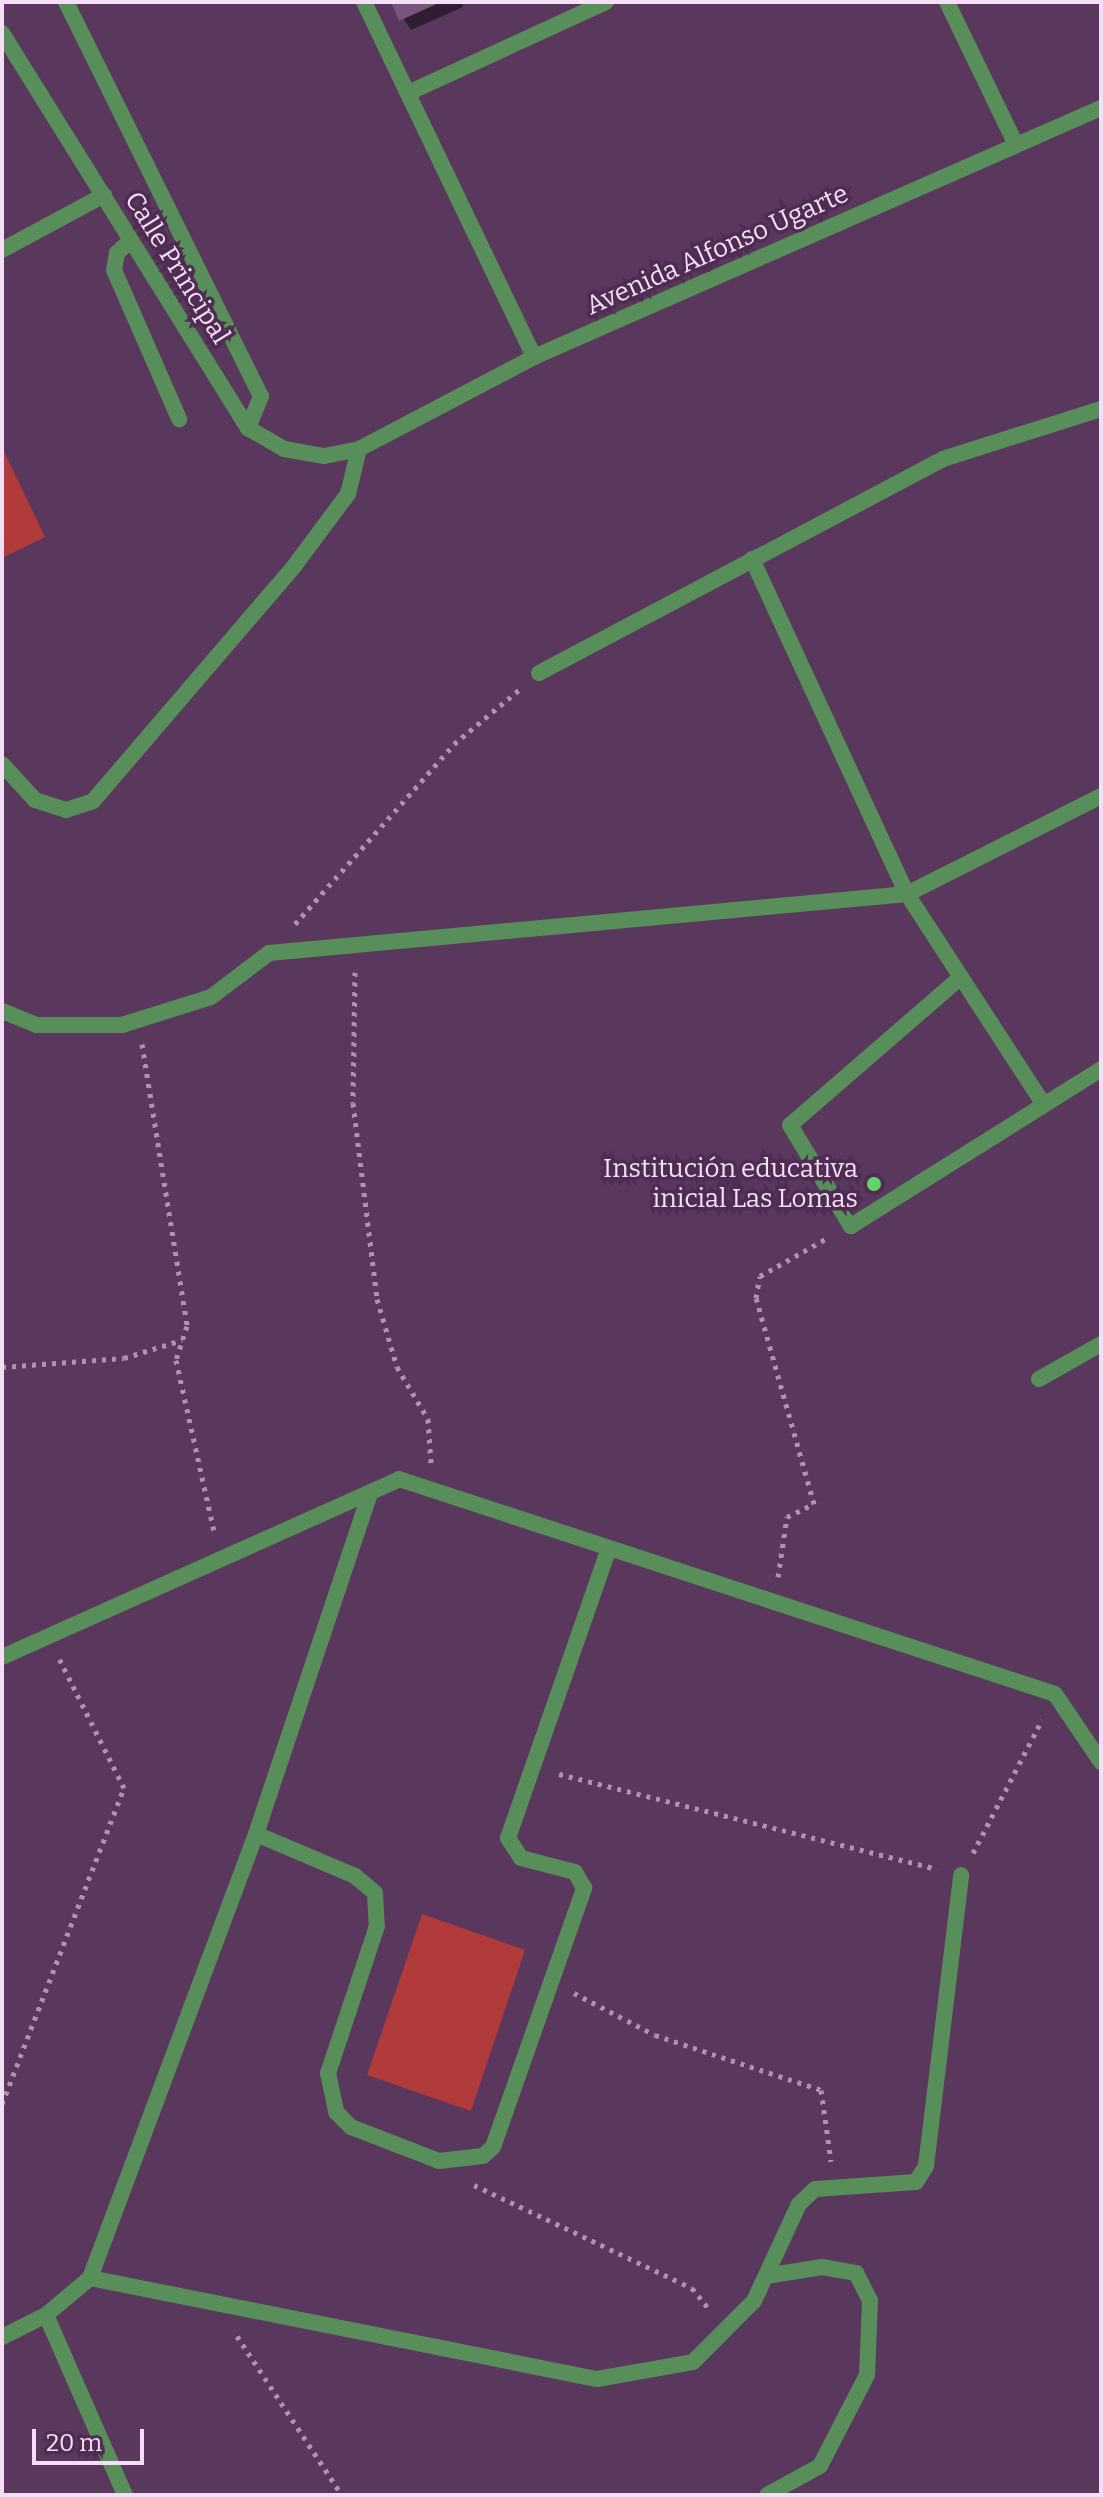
<!DOCTYPE html>
<html>
<head>
<meta charset="utf-8">
<style>
	body { margin:0 }
	#map { position:relative; width:1103px; height:2497px; overflow:hidden; background:#5a375d; font-family:Bitter,serif }
	div>[style] { position:absolute }
	.green>* { inset:0; background:#b13a3a }
	.shadow>* { inset:0; background:#0007 }
	.building>* { inset:0; background:#79547b }
	.path>* { height:5px; margin-top:-2.5px; transform-origin:0; background:repeating-linear-gradient(90deg,#ae92b0 0 4px,transparent 0 10px) }
	.minor>* { height:16px; margin:-8px; padding:0 8px; transform-origin:8px; border-radius:8px; background:#588e59 }
	.tertiary>* { height:16px; margin:-8px; padding:0 8px; transform-origin:8px; border-radius:8px; background:#588e59 }
	.dots>* { width:22px; height:22px; translate:-50% -50%; box-sizing:border-box; border:4px solid #4f2d52; border-radius:50% }
	span { translate:-50% -50%; white-space:nowrap; text-align:center; line-height:1.15; -webkit-text-stroke:7px #4f2d52; paint-order:stroke }
	.street-label { font-size:26px; color:#f5dff6 }
	.poi-label { font-size:26px; color:#f5dff6 }
	.right { translate:-100% -50%; text-align:right }
	.frame { position:absolute; inset:0; border:4px solid #f5dff6; pointer-events:none }
	.scale { position:absolute; left:32px; top:2429px; width:112px; height:36px; box-sizing:border-box; border:4px solid #f5dff6; border-top:0; padding-left:10px; font-size:24px; line-height:28px; white-space:nowrap; color:#f5dff6; -webkit-text-stroke:6px #4f2d52; paint-order:stroke }
</style>
</head>
<body>
<div id="map">
	<div class="green">
		<div style="clip-path:polygon(2px 447px,45px 537px,2px 558px)"></div>
		<div style="clip-path:polygon(422px 1914px,525px 1950px,471px 2111px,367px 2075px)"></div>
	</div>
	<div class="shadow">
		<div style="clip-path:polygon(393px 2px,461px 2px,463px 7px,411px 30px)"></div>
	</div>
	<div class="building">
		<div style="clip-path:polygon(391px 2px,441px 2px,399px 21px)"></div>
	</div>
	<div class="path">
		<div style="left:295px;top:924px;width:240px;rotate:-48.5deg"></div>
		<div style="left:454px;top:744px;width:86px;rotate:-39.8deg"></div>
		<div style="left:355px;top:972px;width:131px;rotate:90.9deg"></div>
		<div style="left:353px;top:1103px;width:197px;rotate:83deg"></div>
		<div style="left:377px;top:1299px;width:71px;rotate:73.6deg"></div>
		<div style="left:397px;top:1367px;width:61px;rotate:59.2deg"></div>
		<div style="left:428px;top:1419px;width:44px;rotate:86.1deg"></div>
		<div style="left:142px;top:1044px;width:286px;rotate:80.9deg"></div>
		<div style="left:187px;top:1326px;width:36px;rotate:108deg"></div>
		<div style="left:176px;top:1360px;width:176px;rotate:77.5deg"></div>
		<div style="left:2px;top:1367px;width:122px;rotate:-4.2deg"></div>
		<div style="left:124px;top:1358px;width:61px;rotate:-17.2deg"></div>
		<div style="left:778px;top:1577px;width:61px;rotate:-81.5deg"></div>
		<div style="left:787px;top:1517px;width:30px;rotate:-26deg"></div>
		<div style="left:814px;top:1504px;width:214px;rotate:-105.7deg"></div>
		<div style="left:756px;top:1298px;width:22px;rotate:-80deg"></div>
		<div style="left:760px;top:1276px;width:79px;rotate:-29.5deg"></div>
		<div style="left:559px;top:1774px;width:390px;rotate:14.1deg"></div>
		<div style="left:973px;top:1853px;width:150px;rotate:-62.6deg"></div>
		<div style="left:574px;top:1993px;width:91px;rotate:27.4deg"></div>
		<div style="left:655px;top:2035px;width:175px;rotate:18.3deg"></div>
		<div style="left:821px;top:2090px;width:72px;rotate:82deg"></div>
		<div style="left:2px;top:2104px;width:339px;rotate:-68.9deg"></div>
		<div style="left:124px;top:1788px;width:145px;rotate:-116.6deg"></div>
		<div style="left:474px;top:2185px;width:241px;rotate:25.3deg"></div>
		<div style="left:692px;top:2288px;width:28px;rotate:51deg"></div>
		<div style="left:237px;top:2336px;width:191px;rotate:56.6deg"></div>
	</div>
	<div class="minor">
		<div style="left:66px;top:2px;width:440px;rotate:63.7deg"></div>
		<div style="left:261px;top:396px;width:35px;rotate:112deg"></div>
		<div style="left:364px;top:2px;width:394px;rotate:64.4deg"></div>
		<div style="left:947px;top:2px;width:159px;rotate:64.2deg"></div>
		<div style="left:408px;top:93px;width:218px;rotate:-24.7deg"></div>
		<div style="left:131px;top:240px;width:19px;rotate:137deg"></div>
		<div style="left:117px;top:253px;width:17px;rotate:100deg"></div>
		<div style="left:114px;top:270px;width:163px;rotate:66.4deg"></div>
		<div style="left:2px;top:250px;width:116px;rotate:-28.3deg"></div>
		<div style="left:752px;top:559px;width:369px;rotate:65.2deg"></div>
		<div style="left:907px;top:894px;width:248px;rotate:57deg"></div>
		<div style="left:539px;top:673px;width:457px;rotate:-27.9deg"></div>
		<div style="left:943px;top:459px;width:166px;rotate:-17.6deg"></div>
		<div style="left:2px;top:764px;width:49px;rotate:47.5deg"></div>
		<div style="left:35px;top:800px;width:33px;rotate:18deg"></div>
		<div style="left:66px;top:810px;width:28px;rotate:-18deg"></div>
		<div style="left:93px;top:801px;width:311px;rotate:-49.4deg"></div>
		<div style="left:295px;top:565px;width:89px;rotate:-53.3deg"></div>
		<div style="left:348px;top:494px;width:46px;rotate:-76.3deg"></div>
		<div style="left:961px;top:977px;width:226px;rotate:139.1deg"></div>
		<div style="left:790px;top:1125px;width:118px;rotate:58.9deg"></div>
		<div style="left:851px;top:1226px;width:295px;rotate:-32.1deg"></div>
		<div style="left:2px;top:1011px;width:37px;rotate:22deg"></div>
		<div style="left:36px;top:1025px;width:86px"></div>
		<div style="left:122px;top:1025px;width:93px;rotate:-17.5deg"></div>
		<div style="left:211px;top:997px;width:73px;rotate:-37.2deg"></div>
		<div style="left:269px;top:953px;width:641px;rotate:-5.28deg"></div>
		<div style="left:907px;top:894px;width:217px;rotate:-26.8deg"></div>
		<div style="left:1039px;top:1379px;width:71px;rotate:-29.4deg"></div>
		<div style="left:2px;top:1657px;width:435px;rotate:-24.1deg"></div>
		<div style="left:399px;top:1479px;width:690px;rotate:18.15deg"></div>
		<div style="left:1055px;top:1694px;width:82px;rotate:55.9deg"></div>
		<div style="left:256px;top:1834px;width:108px;rotate:23deg"></div>
		<div style="left:355px;top:1876px;width:26px;rotate:40deg"></div>
		<div style="left:375px;top:1893px;width:33px;rotate:87deg"></div>
		<div style="left:377px;top:1926px;width:155px;rotate:108.4deg"></div>
		<div style="left:328px;top:2073px;width:40px;rotate:78deg"></div>
		<div style="left:336px;top:2112px;width:21px;rotate:45deg"></div>
		<div style="left:351px;top:2127px;width:94px;rotate:21.1deg"></div>
		<div style="left:439px;top:2161px;width:44px;rotate:-6.5deg"></div>
		<div style="left:483px;top:2156px;width:13px;rotate:-42deg"></div>
		<div style="left:493px;top:2147px;width:275px;rotate:-70.6deg"></div>
		<div style="left:584px;top:1888px;width:18px;rotate:-119deg"></div>
		<div style="left:575px;top:1872px;width:56px;rotate:-165.5deg"></div>
		<div style="left:521px;top:1858px;width:24px;rotate:-123deg"></div>
		<div style="left:508px;top:1838px;width:302px;rotate:-70.8deg"></div>
		<div style="left:766px;top:2276px;width:57px;rotate:-9.1deg"></div>
		<div style="left:822px;top:2267px;width:35px;rotate:10deg"></div>
		<div style="left:856px;top:2273px;width:31px;rotate:63deg"></div>
		<div style="left:870px;top:2301px;width:74px;rotate:92.3deg"></div>
		<div style="left:867px;top:2375px;width:102px;rotate:117.3deg"></div>
		<div style="left:820px;top:2466px;width:60px;rotate:151.3deg"></div>
		<div style="left:90px;top:2278px;width:517px;rotate:11.27deg"></div>
		<div style="left:597px;top:2379px;width:97px;rotate:-10deg"></div>
		<div style="left:693px;top:2362px;width:86px;rotate:-45deg"></div>
		<div style="left:754px;top:2301px;width:107px;rotate:-65.1deg"></div>
		<div style="left:799px;top:2204px;width:22px;rotate:-43deg"></div>
		<div style="left:815px;top:2189px;width:101px;rotate:-4deg"></div>
		<div style="left:916px;top:2182px;width:19px;rotate:-58deg"></div>
		<div style="left:926px;top:2166px;width:293px;rotate:-83.1deg"></div>
		<div style="left:46px;top:2315px;width:197px;rotate:66.3deg"></div>
		<div style="left:2px;top:2337px;width:49px;rotate:-26.6deg"></div>
		<div style="left:46px;top:2315px;width:57px;rotate:-40.1deg"></div>
		<div style="left:90px;top:2278px;width:474px;rotate:-69.5deg"></div>
		<div style="left:256px;top:1834px;width:360px;rotate:-71.5deg"></div>
	</div>
	<div class="tertiary">
		<div style="left:2px;top:33px;width:465px;rotate:58.1deg"></div>
		<div style="left:248px;top:428px;width:42px;rotate:30.3deg"></div>
		<div style="left:284px;top:449px;width:41px;rotate:9.9deg"></div>
		<div style="left:324px;top:456px;width:36px;rotate:-11deg"></div>
		<div style="left:359px;top:449px;width:198px;rotate:-27.7deg"></div>
		<div style="left:534px;top:357px;width:619px;rotate:-23.71deg"></div>
	</div>
	<div class="dots">
		<div style="left:874px;top:1184px;background:#63d469"></div>
	</div>
	<div class="street-label">
		<span style="left:717px;top:250px;rotate:-24deg">Avenida Alfonso Ugarte</span>
		<span style="left:177px;top:268px;rotate:58deg">Calle Principal</span>
	</div>
	<div class="poi-label">
		<span class="right" style="left:858px;top:1184px">Institución educativa<br>inicial Las Lomas</span>
	</div>
	<div class="frame"></div>
	<div class="scale">20 m</div>
</div>
</body>
</html>
